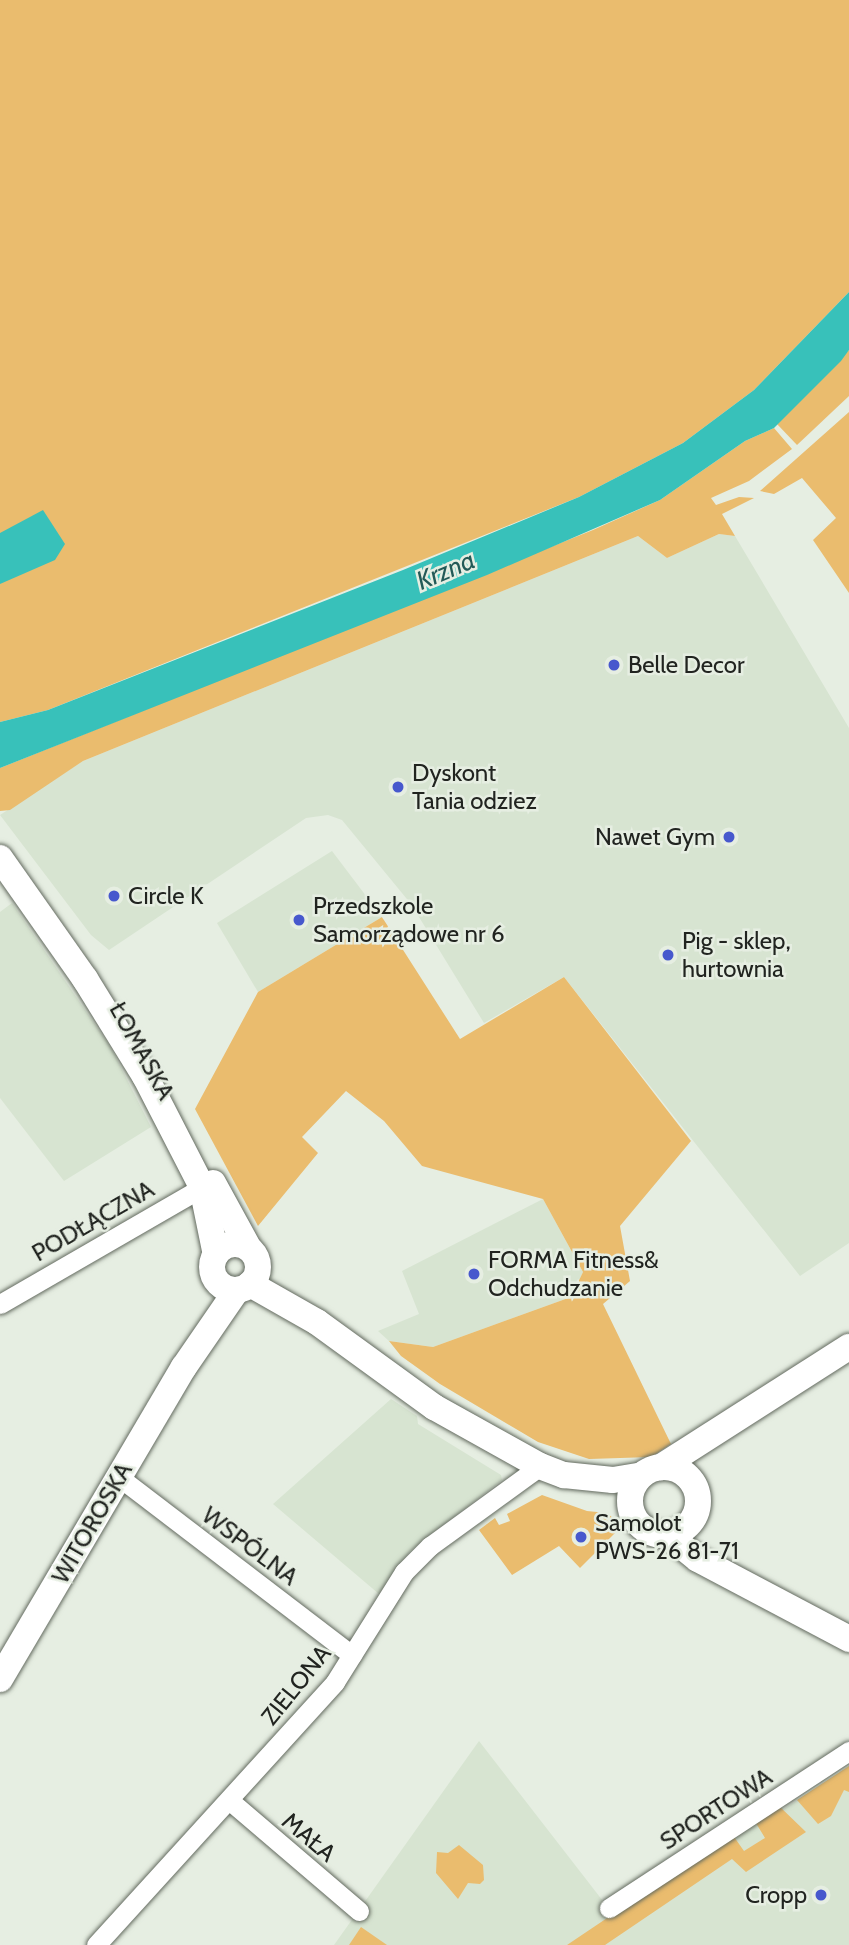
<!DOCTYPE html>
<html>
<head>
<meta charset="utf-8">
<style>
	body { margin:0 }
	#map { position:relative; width:849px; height:1945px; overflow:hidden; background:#e6eee2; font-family:Cabin,sans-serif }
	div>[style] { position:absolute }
	.built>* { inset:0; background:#d7e4d1 }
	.green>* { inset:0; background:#eabc6e }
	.water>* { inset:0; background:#38c1ba }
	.roads { filter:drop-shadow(0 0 2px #636a5f) drop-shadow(0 0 2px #636a5f) }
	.street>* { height:19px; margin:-9.5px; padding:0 9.5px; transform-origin:9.5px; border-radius:9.5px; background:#fff }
	.secondary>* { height:26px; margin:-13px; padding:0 13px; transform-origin:13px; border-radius:13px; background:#fff }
	.secondary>.ring { margin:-13px; padding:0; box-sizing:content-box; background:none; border:26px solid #fff; border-radius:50% }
	.dots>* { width:19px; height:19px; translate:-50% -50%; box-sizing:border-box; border:4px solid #e6eee2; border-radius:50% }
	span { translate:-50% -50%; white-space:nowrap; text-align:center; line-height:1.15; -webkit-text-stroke:5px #e6eee2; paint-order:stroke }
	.poi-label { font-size:24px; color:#212420 }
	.left { translate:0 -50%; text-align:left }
	.right { translate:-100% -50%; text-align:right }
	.street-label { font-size:24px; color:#212420 }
	.water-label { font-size:26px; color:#235a57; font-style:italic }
</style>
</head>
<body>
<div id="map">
	<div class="built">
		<div style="clip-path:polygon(719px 534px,735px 536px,849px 728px,849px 1243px,800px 1276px,564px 977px,484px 1023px,411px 904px,342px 820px,328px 815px,306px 818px,109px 950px,91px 935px,0 815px,83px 761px,638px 536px,667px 558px)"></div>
		<div style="clip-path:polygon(332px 851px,382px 917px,258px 992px,217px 923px)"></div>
		<div style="clip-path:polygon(12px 903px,111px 1048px,151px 1127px,64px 1181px,0 1098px,0 912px)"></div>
		<div style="clip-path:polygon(543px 1199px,583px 1272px,571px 1297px,433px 1347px,389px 1341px,378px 1331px,419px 1314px,402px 1271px)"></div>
		<div style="clip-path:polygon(391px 1399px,417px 1416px,418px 1424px,501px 1475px,502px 1480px,410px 1551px,379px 1594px,273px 1504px)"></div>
		<div style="clip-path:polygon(479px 1741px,613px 1914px,777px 1804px,784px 1809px,849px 1766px,849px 1945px,334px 1945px)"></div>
	</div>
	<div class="green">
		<div style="clip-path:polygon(0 0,849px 0,849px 292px,754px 390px,683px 443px,579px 497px,48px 710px,0 722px)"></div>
		<div style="clip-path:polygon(849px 350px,849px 396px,797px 445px,777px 424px,781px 417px)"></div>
		<div style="clip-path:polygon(849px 412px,849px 593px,813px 540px,836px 518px,802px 478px,774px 494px,760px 491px)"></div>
		<div style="clip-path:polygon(774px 428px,792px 449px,749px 481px,711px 498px,716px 505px,739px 497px,754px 498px,722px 514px,735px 536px,719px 534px,667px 558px,638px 536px,83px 761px,10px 810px,0 811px,0 768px,593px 530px,660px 500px,745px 441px)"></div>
		<div style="clip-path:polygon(382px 917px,460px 1039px,564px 977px,691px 1141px,620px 1226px,630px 1281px,603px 1304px,671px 1444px,651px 1457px,589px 1459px,538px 1442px,440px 1384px,401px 1356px,389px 1341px,433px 1347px,571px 1297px,583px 1272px,543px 1199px,422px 1166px,384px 1121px,346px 1091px,302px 1137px,318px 1153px,258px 1226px,195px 1109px,258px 992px)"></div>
		<div style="clip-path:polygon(542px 1495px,587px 1511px,607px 1513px,622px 1526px,580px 1568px,559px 1546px,512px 1575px,479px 1530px,495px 1518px,499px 1525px,510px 1521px,507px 1514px)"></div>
		<div style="clip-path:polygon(849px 1766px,849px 1792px,844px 1790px,831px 1816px,818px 1824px,797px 1800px)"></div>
		<div style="clip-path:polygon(777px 1804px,806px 1832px,746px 1872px,732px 1859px,605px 1945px,567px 1945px,732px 1834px,744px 1851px,765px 1838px,754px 1820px)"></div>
		<div style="clip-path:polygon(459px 1845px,483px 1865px,484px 1880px,480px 1884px,468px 1883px,458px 1899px,436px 1873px,437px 1852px,448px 1853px)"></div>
		<div style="clip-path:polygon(361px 1927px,387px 1945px,349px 1945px)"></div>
	</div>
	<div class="water">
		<div style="clip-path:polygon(849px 292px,849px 350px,841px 361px,774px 428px,745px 441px,660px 500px,487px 575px,0 768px,0 722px,48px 710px,403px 570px,579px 497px,683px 443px,754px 390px)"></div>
		<div style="clip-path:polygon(43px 510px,65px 544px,55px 560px,0 584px,0 533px)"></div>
	</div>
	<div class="roads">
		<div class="street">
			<div style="left:0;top:1304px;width:244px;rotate:-30deg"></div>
			<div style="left:119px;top:1477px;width:293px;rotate:37.4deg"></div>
			<div style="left:229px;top:1800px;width:171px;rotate:40.5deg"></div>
			<div style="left:609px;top:1908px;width:287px;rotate:-33.2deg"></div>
			<div style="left:96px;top:1945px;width:355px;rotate:-47.7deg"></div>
			<div style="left:335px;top:1682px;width:130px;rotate:-57.9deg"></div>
			<div style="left:404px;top:1572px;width:37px;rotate:-45deg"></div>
			<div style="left:430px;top:1546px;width:136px;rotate:-36deg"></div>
		</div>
		<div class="secondary">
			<div style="left:0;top:858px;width:148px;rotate:54.9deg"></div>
			<div style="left:85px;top:979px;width:114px;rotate:58.3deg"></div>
			<div style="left:145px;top:1076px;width:125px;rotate:62.8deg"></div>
			<div style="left:202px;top:1187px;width:69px;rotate:78.4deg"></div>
			<div style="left:213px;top:1183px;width:73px;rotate:61.3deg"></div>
			<div class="ring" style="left:212px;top:1244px;width:20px;height:20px"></div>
			<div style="left:250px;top:1284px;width:77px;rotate:29.6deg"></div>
			<div style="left:317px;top:1322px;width:145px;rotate:36deg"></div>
			<div style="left:434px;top:1407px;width:121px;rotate:29.1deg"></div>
			<div style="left:540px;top:1466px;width:26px;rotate:21deg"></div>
			<div style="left:564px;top:1475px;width:49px;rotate:5.8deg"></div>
			<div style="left:613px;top:1480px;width:26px;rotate:-9deg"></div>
			<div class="ring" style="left:630px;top:1467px;width:42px;height:42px"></div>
			<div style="left:661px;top:1467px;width:223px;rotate:-32.6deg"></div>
			<div style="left:668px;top:1535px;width:38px;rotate:39deg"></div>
			<div style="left:698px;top:1559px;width:171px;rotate:27.9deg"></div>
			<div style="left:0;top:1679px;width:362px;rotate:-59.5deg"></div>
			<div style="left:184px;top:1367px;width:93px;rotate:-55.5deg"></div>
		</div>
	</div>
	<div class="dots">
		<div style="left:614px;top:665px;background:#4758cd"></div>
		<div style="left:398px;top:787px;background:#4758cd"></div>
		<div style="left:729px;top:837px;background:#4758cd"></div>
		<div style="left:114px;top:896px;background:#4758cd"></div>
		<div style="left:299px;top:920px;background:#4758cd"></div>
		<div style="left:668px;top:955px;background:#4758cd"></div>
		<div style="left:474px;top:1274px;background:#4758cd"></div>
		<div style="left:581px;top:1537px;background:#4758cd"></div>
		<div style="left:821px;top:1895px;background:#4758cd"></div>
	</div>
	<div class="poi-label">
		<span class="left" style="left:628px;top:665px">Belle Decor</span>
		<span class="left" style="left:412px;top:787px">Dyskont<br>Tania odziez</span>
		<span class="right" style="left:715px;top:837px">Nawet Gym</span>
		<span class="left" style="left:128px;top:896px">Circle K</span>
		<span class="left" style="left:313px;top:920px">Przedszkole<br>Samorządowe nr 6</span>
		<span class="left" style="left:682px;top:955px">Pig - sklep,<br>hurtownia</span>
		<span class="left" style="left:488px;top:1274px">FORMA Fitness&amp;<br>Odchudzanie</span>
		<span class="left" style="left:595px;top:1537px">Samolot<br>PWS-26 81-71</span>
		<span class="right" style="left:807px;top:1895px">Cropp</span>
	</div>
	<div class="street-label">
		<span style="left:142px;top:1051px;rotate:61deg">ŁOMASKA</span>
		<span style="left:93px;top:1221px;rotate:-30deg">PODŁĄCZNA</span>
		<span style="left:92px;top:1523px;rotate:-60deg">WITOROSKA</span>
		<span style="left:250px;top:1546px;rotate:37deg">WSPÓLNA</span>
		<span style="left:296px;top:1685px;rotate:-51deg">ZIELONA</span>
		<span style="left:716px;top:1809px;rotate:-33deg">SPORTOWA</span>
		<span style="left:309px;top:1837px;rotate:40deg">MAŁA</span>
	</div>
	<div class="water-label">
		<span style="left:446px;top:571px;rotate:-23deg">Krzna</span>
	</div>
</div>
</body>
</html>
